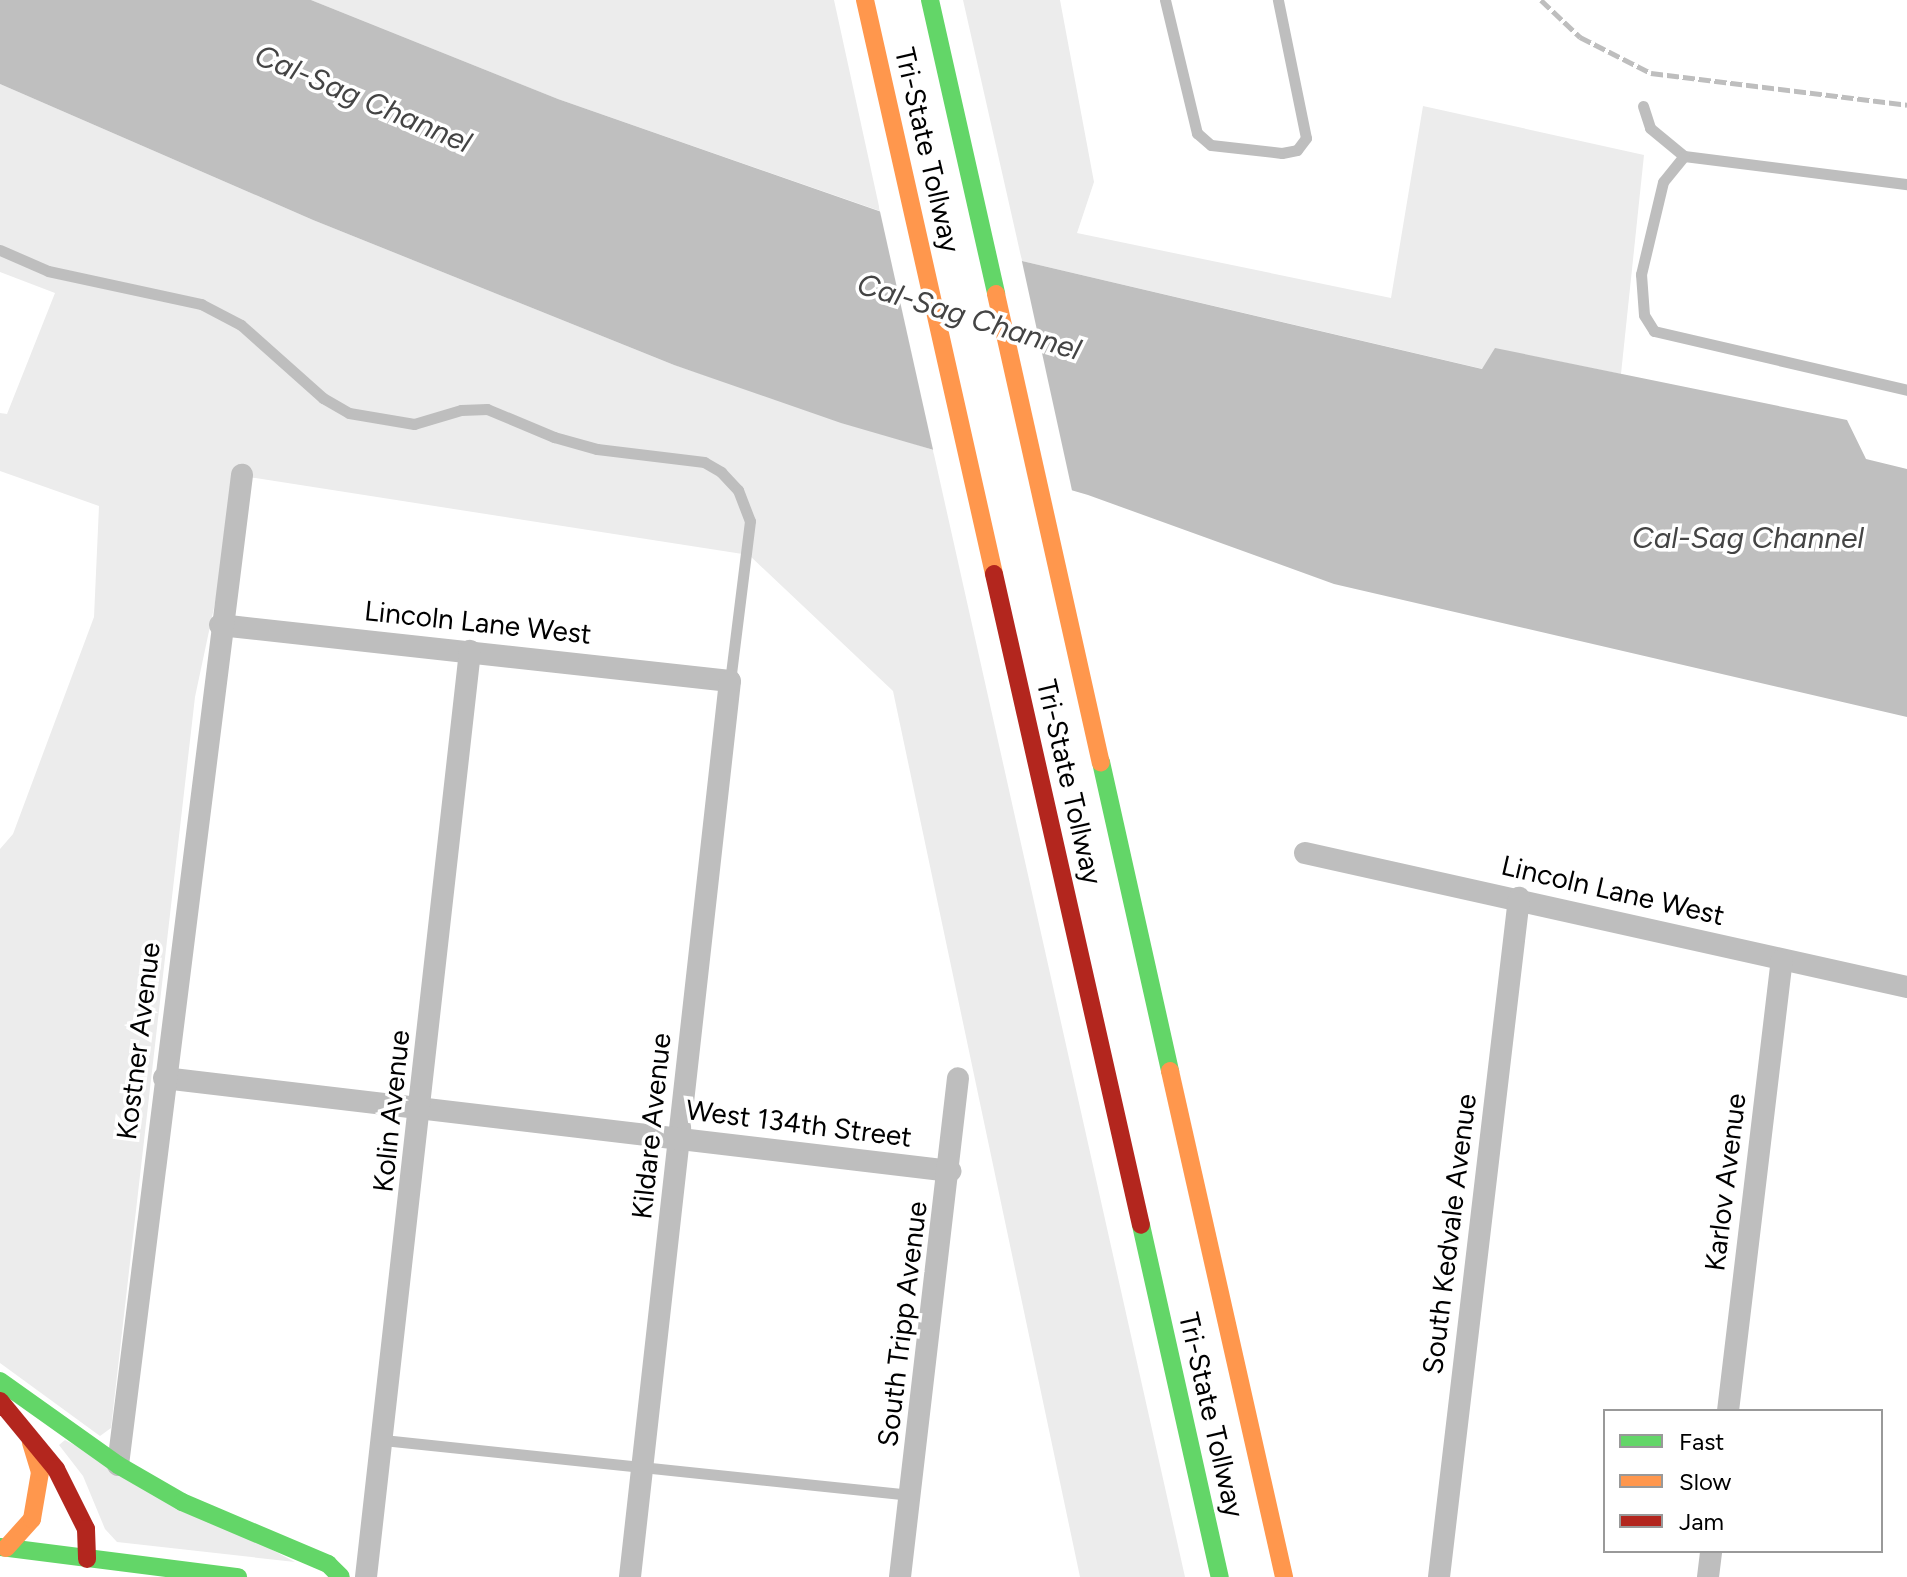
<!DOCTYPE html>
<html>
<head>
<meta charset="utf-8">
<style>
	body { margin:0 }
	#map { position:relative; width:1907px; height:1577px; overflow:hidden; background:#fff; font-family:Figtree,sans-serif }
	div>[style] { position:absolute }
	.green>* { inset:0; background:#ececec }
	.water>* { inset:0; background:#bfbfbf }
	.pier>* { inset:0; background:#fff }
	.lane>* { height:11px; margin:-5.5px; padding:0 5.5px; transform-origin:5.5px; border-radius:5.5px; background:#bebebe }
	.street>* { height:22px; margin:-11px; padding:0 11px; transform-origin:11px; border-radius:11px; background:#bebebe }
	.fast>* { height:18px; margin:-9px; padding:0 9px; transform-origin:9px; border-radius:9px; background:#63d668 }
	.slow>* { height:18px; margin:-9px; padding:0 9px; transform-origin:9px; border-radius:9px; background:#ff974d }
	.jam>* { height:18px; margin:-9px; padding:0 9px; transform-origin:9px; border-radius:9px; background:#b3261e }
	.rail>* { height:5px; margin-top:-2.5px; transform-origin:0; background:repeating-linear-gradient(90deg,#bebebe 0 12px,transparent 0 16px) }
	span { translate:-50% -50%; white-space:nowrap; text-align:center; line-height:1.15; -webkit-text-stroke:7px #fff; paint-order:stroke }
	.street-label { font-size:28px; color:#000 }
	.water-label { font-size:30px; color:#444; font-style:italic }
	.legend { position:absolute; left:1603px; top:1409px; width:280px; height:144px; box-sizing:border-box; background:#fff; border:2px solid #999; margin:0; padding:10px 14px; list-style:none; font-size:24px; color:#000 }
	.legend li { display:flex; align-items:center; gap:16px; height:40px }
	.legend b { width:40px; border:2px solid #999 }
</style>
</head>
<body>
<div id="map">
	<div class="green">
		<div style="clip-path:polygon(311px 0,834px 0,880px 211px,558px 99px)"></div>
		<div style="clip-path:polygon(963px 0,1060px 0,1094px 182px,1077px 233px,1391px 298px,1423px 106px,1644px 155px,1621px 374px,1496px 349px,1483px 369px,1022px 261px)"></div>
		<div style="clip-path:polygon(0 84px,313px 220px,674px 365px,933px 450px,1185px 1577px,1080px 1577px,893px 691px,749px 555px,242px 476px,195px 697px,111px 1428px,100px 1436px,0 1363px,0 849px,13px 834px,94px 617px,99px 506px,0 471px,0 413px,7px 414px,55px 293px,0 272px)"></div>
		<div style="clip-path:polygon(65px 1440px,295px 1562px,117px 1542px,105px 1529px,83px 1476px,59px 1445px)"></div>
	</div>
	<div class="water">
		<div style="clip-path:polygon(0 0,311px 0,558px 99px,1022px 261px,1482px 369px,1495px 348px,1847px 420px,1866px 459px,1907px 469px,1907px 717px,1334px 584px,1088px 495px,841px 423px,674px 365px,313px 220px,0 84px)"></div>
	</div>
	<div class="pier">
		<div style="clip-path:polygon(879px 207px,1021px 257px,1073px 495px,934px 454px)"></div>
	</div>
	<div class="lane">
		<div style="left:1165px;top:0;width:137px;rotate:76.5deg"></div>
		<div style="left:1197px;top:133px;width:18px;rotate:41deg"></div>
		<div style="left:1211px;top:145px;width:71px;rotate:6.4deg"></div>
		<div style="left:1282px;top:153px;width:15px;rotate:-11deg"></div>
		<div style="left:1297px;top:150px;width:15px;rotate:-53deg"></div>
		<div style="left:1306px;top:138px;width:141px;rotate:-101.5deg"></div>
		<div style="left:1643px;top:106px;width:23px;rotate:72deg"></div>
		<div style="left:1650px;top:128px;width:44px;rotate:39.5deg"></div>
		<div style="left:1684px;top:156px;width:225px;rotate:7.2deg"></div>
		<div style="left:1684px;top:156px;width:33px;rotate:129deg"></div>
		<div style="left:1663px;top:182px;width:95px;rotate:103.4deg"></div>
		<div style="left:1641px;top:274px;width:41px;rotate:85.8deg"></div>
		<div style="left:1644px;top:315px;width:19px;rotate:58deg"></div>
		<div style="left:1654px;top:331px;width:260px;rotate:13.1deg"></div>
		<div style="left:0;top:250px;width:52px;rotate:23.6deg"></div>
		<div style="left:48px;top:271px;width:157px;rotate:12.2deg"></div>
		<div style="left:201px;top:304px;width:45px;rotate:27.7deg"></div>
		<div style="left:241px;top:325px;width:110px;rotate:41.7deg"></div>
		<div style="left:323px;top:398px;width:30px;rotate:30deg"></div>
		<div style="left:349px;top:413px;width:66px;rotate:9.6deg"></div>
		<div style="left:414px;top:424px;width:49px;rotate:-16.6deg"></div>
		<div style="left:461px;top:410px;width:26px;rotate:-2deg"></div>
		<div style="left:487px;top:409px;width:73px;rotate:22.7deg"></div>
		<div style="left:554px;top:437px;width:45px;rotate:15.6deg"></div>
		<div style="left:597px;top:449px;width:108px;rotate:6.9deg"></div>
		<div style="left:704px;top:462px;width:20px;rotate:30deg"></div>
		<div style="left:721px;top:472px;width:25px;rotate:47deg"></div>
		<div style="left:738px;top:490px;width:33px;rotate:69deg"></div>
		<div style="left:750px;top:521px;width:161px;rotate:97.1deg"></div>
		<div style="left:383px;top:1440px;width:531px;rotate:5.95deg"></div>
	</div>
	<div class="street">
		<div style="left:220px;top:625px;width:513px;rotate:6.27deg"></div>
		<div style="left:730px;top:681px;width:902px;rotate:96.37deg"></div>
		<div style="left:1305px;top:853px;width:617px;rotate:12.55deg"></div>
		<div style="left:164px;top:1078px;width:792px;rotate:6.74deg"></div>
		<div style="left:1728px;top:1411px;width:454px;rotate:-83.2deg"></div>
		<div style="left:118px;top:1465px;width:998px;rotate:-82.86deg"></div>
		<div style="left:366px;top:1577px;width:932px;rotate:-83.59deg"></div>
		<div style="left:900px;top:1577px;width:502px;rotate:-83.37deg"></div>
		<div style="left:1439px;top:1577px;width:684px;rotate:-83.28deg"></div>
		<div style="left:1708px;top:1577px;width:26px;rotate:-83deg"></div>
	</div>
	<div class="fast">
		<div style="left:930px;top:0;width:301px;rotate:77.3deg"></div>
		<div style="left:1101px;top:762px;width:317px;rotate:77.4deg"></div>
		<div style="left:1141px;top:1225px;width:361px;rotate:77.4deg"></div>
		<div style="left:0;top:1381px;width:145px;rotate:35.4deg"></div>
		<div style="left:118px;top:1465px;width:74px;rotate:30deg"></div>
		<div style="left:182px;top:1502px;width:159px;rotate:23deg"></div>
		<div style="left:328px;top:1564px;width:18px;rotate:45deg"></div>
		<div style="left:0;top:1547px;width:240px;rotate:7.2deg"></div>
	</div>
	<div class="slow">
		<div style="left:865px;top:0;width:588px;rotate:77.33deg"></div>
		<div style="left:996px;top:294px;width:480px;rotate:77.4deg"></div>
		<div style="left:1170px;top:1071px;width:519px;rotate:77.3deg"></div>
		<div style="left:6px;top:1548px;width:39px;rotate:-48deg"></div>
		<div style="left:32px;top:1519px;width:48px;rotate:-80.3deg"></div>
		<div style="left:40px;top:1472px;width:31px;rotate:-107deg"></div>
	</div>
	<div class="jam">
		<div style="left:994px;top:574px;width:667px;rotate:77.28deg"></div>
		<div style="left:0;top:1401px;width:88px;rotate:50.5deg"></div>
		<div style="left:56px;top:1469px;width:67px;rotate:63.4deg"></div>
		<div style="left:86px;top:1529px;width:30px;rotate:88deg"></div>
	</div>
	<div class="rail">
		<div style="left:1541px;top:0;width:54px;rotate:43.5deg"></div>
		<div style="left:1580px;top:37px;width:80px;rotate:26.9deg"></div>
		<div style="left:1651px;top:73px;width:258px;rotate:7.1deg"></div>
	</div>
	<div class="street-label">
		<span style="left:928px;top:150px;rotate:77deg">Tri-State Tollway</span>
		<span style="left:478px;top:622px;rotate:6deg">Lincoln Lane West</span>
		<span style="left:1070px;top:782px;rotate:77deg">Tri-State Tollway</span>
		<span style="left:1613px;top:890px;rotate:13deg">Lincoln Lane West</span>
		<span style="left:138px;top:1041px;rotate:-83deg">Kostner Avenue</span>
		<span style="left:391px;top:1111px;rotate:-84deg">Kolin Avenue</span>
		<span style="left:799px;top:1123px;rotate:7deg">West 134th Street</span>
		<span style="left:651px;top:1126px;rotate:-84deg">Kildare Avenue</span>
		<span style="left:1725px;top:1182px;rotate:-83deg">Karlov Avenue</span>
		<span style="left:1449px;top:1234px;rotate:-83deg">South Kedvale Avenue</span>
		<span style="left:902px;top:1324px;rotate:-83deg">South Tripp Avenue</span>
		<span style="left:1212px;top:1415px;rotate:77deg">Tri-State Tollway</span>
	</div>
	<div class="water-label">
		<span style="left:363px;top:99px;rotate:23deg">Cal-Sag Channel</span>
		<span style="left:969px;top:317px;rotate:17deg">Cal-Sag Channel</span>
		<span style="left:1748px;top:538px">Cal-Sag Channel</span>
	</div>
	<ul class="legend">
	<li><b style="height:10px;background:#63d668"></b>Fast</li>
	<li><b style="height:10px;background:#ff974d"></b>Slow</li>
	<li><b style="height:10px;background:#b3261e"></b>Jam</li>
	</ul>
</div>
</body>
</html>
